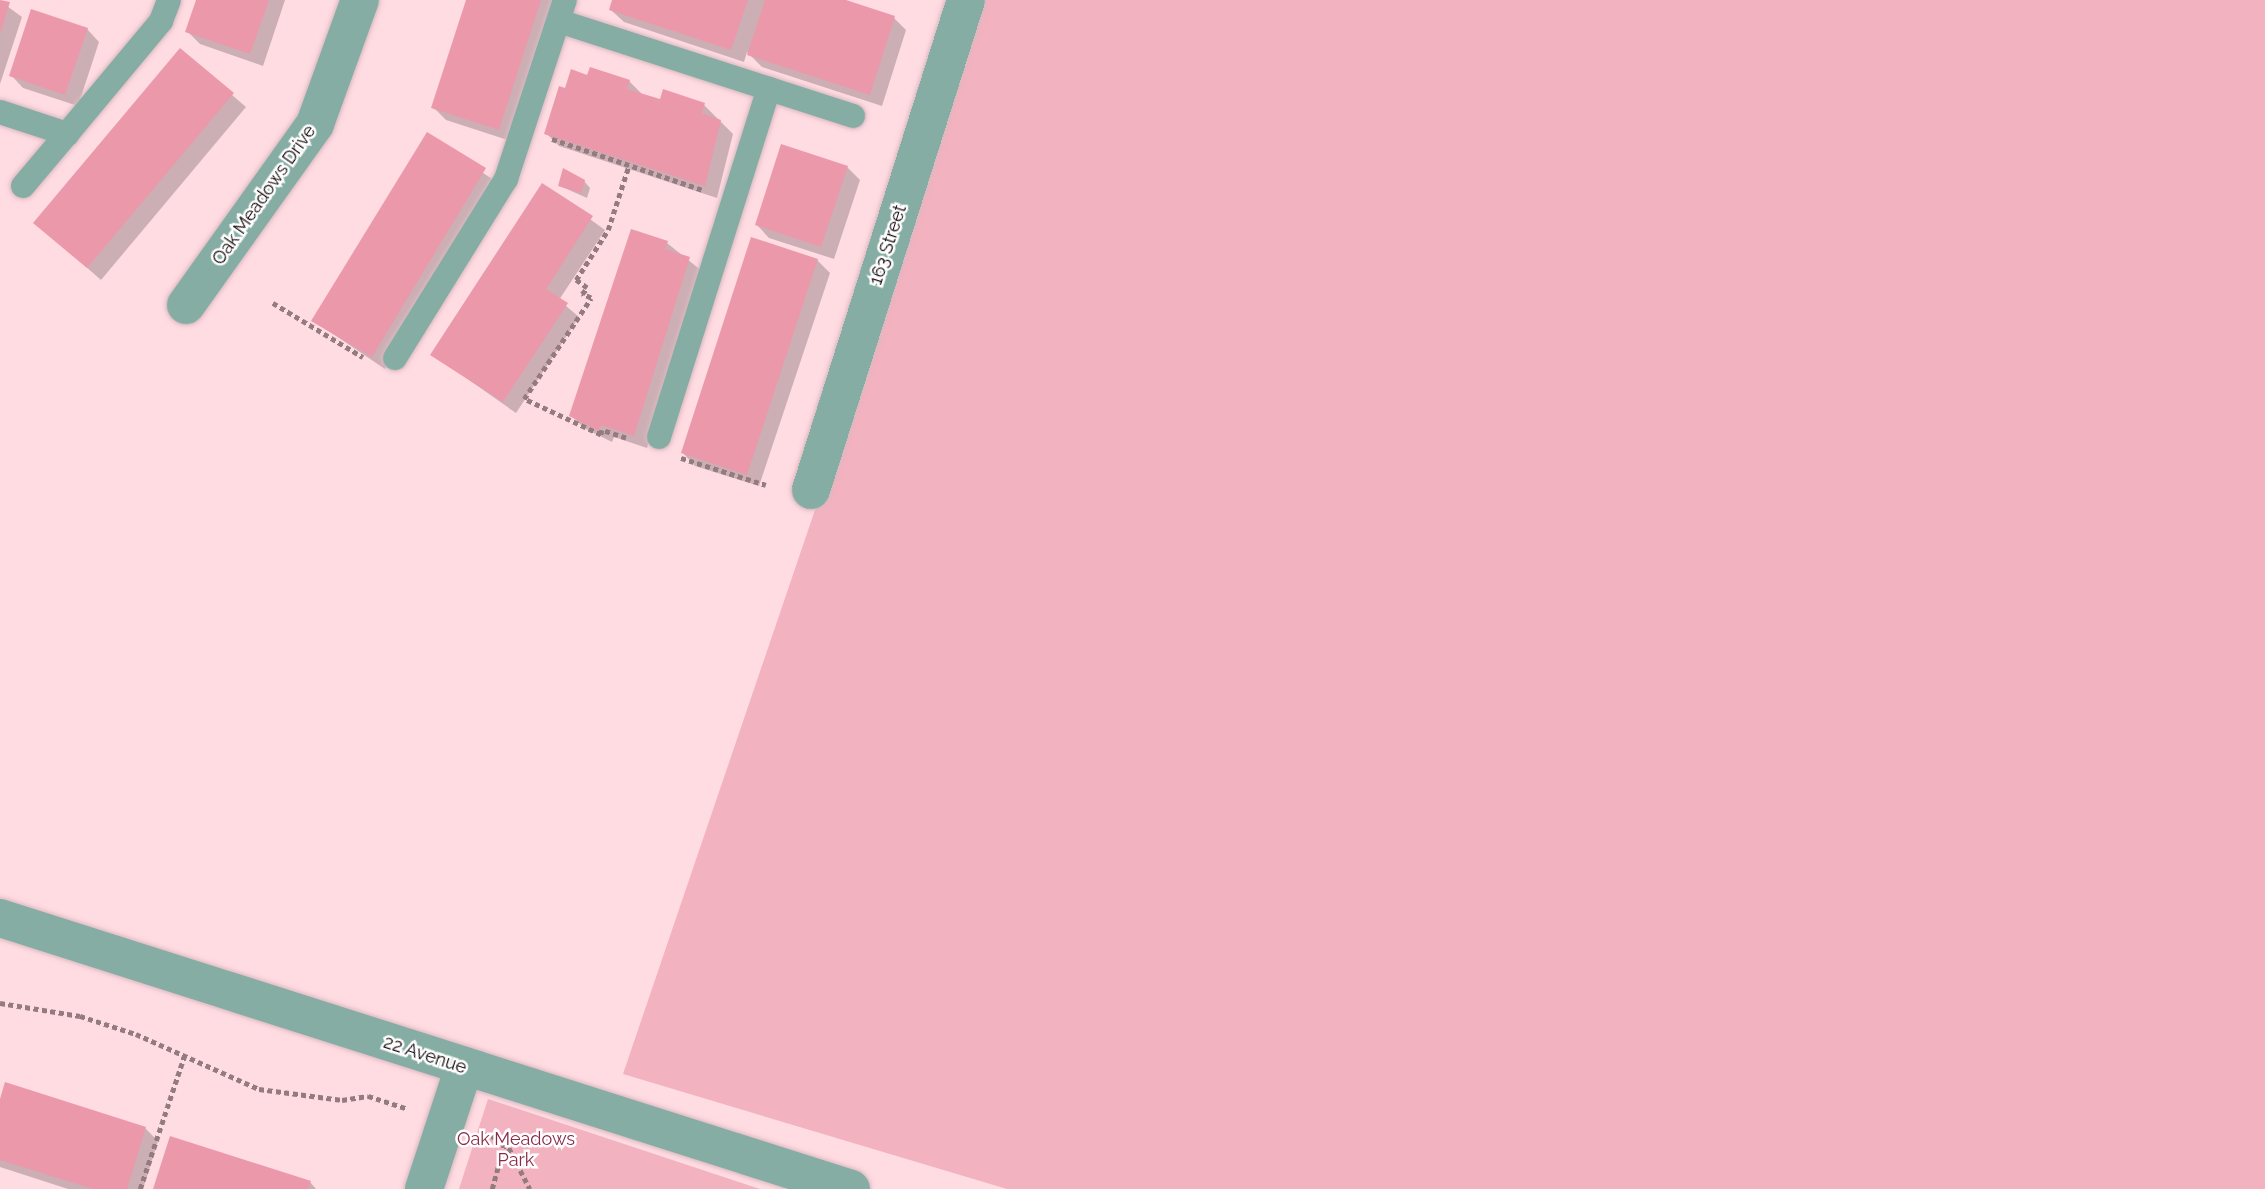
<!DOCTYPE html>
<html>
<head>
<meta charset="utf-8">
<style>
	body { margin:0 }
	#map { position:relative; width:2265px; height:1189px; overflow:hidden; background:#ffdbe2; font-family:Raleway,sans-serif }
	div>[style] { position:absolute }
	.green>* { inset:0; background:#f3b2bf }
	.shadow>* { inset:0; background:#0003 }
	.building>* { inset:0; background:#eb98aa }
	.path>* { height:4.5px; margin-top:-2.25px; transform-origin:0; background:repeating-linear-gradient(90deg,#937b7f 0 5px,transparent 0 8.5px) }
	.roads { filter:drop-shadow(0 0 2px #d9b9c0) drop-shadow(0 0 2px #d9b9c0) }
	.lane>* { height:24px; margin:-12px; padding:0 12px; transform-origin:12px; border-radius:12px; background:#85ada3 }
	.street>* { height:38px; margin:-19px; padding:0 19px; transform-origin:19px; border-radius:19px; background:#85ada3 }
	span { translate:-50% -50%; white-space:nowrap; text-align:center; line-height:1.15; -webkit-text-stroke:5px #fff; paint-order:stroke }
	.street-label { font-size:18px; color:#14090b }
	.park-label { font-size:18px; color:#8a2a48 }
</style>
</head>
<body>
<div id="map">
	<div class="green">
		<div style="clip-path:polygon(979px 0,2265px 0,2265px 1189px,1007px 1189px,623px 1074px,816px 507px)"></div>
		<div style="clip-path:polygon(488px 1099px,760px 1189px,459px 1189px)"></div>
	</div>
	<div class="shadow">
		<div style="clip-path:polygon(198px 0,285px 0,263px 66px,200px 44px,187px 31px)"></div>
		<div style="clip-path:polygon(468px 0,557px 0,511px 141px,446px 120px,433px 107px)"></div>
		<div style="clip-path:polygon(614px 0,840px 0,894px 18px,906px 30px,882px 106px,762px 67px,747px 52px,744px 62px,624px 22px,611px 10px)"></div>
		<div style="clip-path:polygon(0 1px,22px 17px,0 84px)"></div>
		<div style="clip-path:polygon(87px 29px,99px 42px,78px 106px,23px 88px,11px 75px)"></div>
		<div style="clip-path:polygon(180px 50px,246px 107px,101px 280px,36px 223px)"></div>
		<div style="clip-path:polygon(589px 77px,629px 81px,642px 94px,661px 101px,704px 105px,733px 134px,717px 198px,559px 146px,546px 133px,566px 90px)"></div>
		<div style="clip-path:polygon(427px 135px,498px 183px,385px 369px,314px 321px)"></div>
		<div style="clip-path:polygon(847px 167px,860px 180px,834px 259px,769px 238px,757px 225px)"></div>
		<div style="clip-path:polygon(584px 181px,590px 188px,587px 198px,560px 186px)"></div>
		<div style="clip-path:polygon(543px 185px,605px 230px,559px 300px,579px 317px,516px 413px,432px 354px)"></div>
		<div style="clip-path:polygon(667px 243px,702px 271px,647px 448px,614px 437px,612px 442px,584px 428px,571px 415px)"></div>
		<div style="clip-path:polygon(817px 260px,830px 273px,759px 486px,695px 466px,683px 453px)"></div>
		<div style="clip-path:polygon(0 1105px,145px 1128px,158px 1141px,143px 1189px,68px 1189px,0 1167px)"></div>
		<div style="clip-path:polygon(310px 1182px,316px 1189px,155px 1189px)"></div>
	</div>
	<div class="building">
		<div style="clip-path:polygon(0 0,10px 2px,1px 31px,0 31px)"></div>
		<div style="clip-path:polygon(196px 0,269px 0,250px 54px,185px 32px)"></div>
		<div style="clip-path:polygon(466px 0,541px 0,499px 130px,431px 108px)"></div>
		<div style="clip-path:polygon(612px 0,748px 0,731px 50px,609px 10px)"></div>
		<div style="clip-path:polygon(765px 0,846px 0,895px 16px,870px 95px,747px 55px)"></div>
		<div style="clip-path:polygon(31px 9px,88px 28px,65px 95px,9px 76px)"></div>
		<div style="clip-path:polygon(180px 48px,234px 93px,87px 268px,33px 223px)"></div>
		<div style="clip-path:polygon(590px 67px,630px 80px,627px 89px,660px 99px,663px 89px,705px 103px,702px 113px,721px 120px,705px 186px,544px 134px,559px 86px,565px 88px,571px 69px,587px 75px)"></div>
		<div style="clip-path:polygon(427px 132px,486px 168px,372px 357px,311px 321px)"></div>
		<div style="clip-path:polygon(781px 144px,848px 166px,821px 247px,755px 225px)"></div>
		<div style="clip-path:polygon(563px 168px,585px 180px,581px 193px,558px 186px)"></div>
		<div style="clip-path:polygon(542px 183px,593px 216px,546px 289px,568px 303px,503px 402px,430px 355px)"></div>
		<div style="clip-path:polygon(631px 229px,668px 241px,665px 249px,690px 257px,634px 436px,601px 425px,599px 431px,569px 416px)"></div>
		<div style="clip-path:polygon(751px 237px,818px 259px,747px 475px,681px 453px)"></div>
		<div style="clip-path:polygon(5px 1082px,146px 1127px,127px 1189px,93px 1189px,0 1160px,0 1099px)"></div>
		<div style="clip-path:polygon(170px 1136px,311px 1181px,308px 1189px,153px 1189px)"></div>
	</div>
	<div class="path">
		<div style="left:552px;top:139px;width:159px;rotate:18.7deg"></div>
		<div style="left:273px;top:303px;width:105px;rotate:31deg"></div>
		<div style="left:626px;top:438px;width:25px;rotate:-162deg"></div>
		<div style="left:602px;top:430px;width:5px;rotate:101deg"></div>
		<div style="left:601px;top:435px;width:85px;rotate:-154.9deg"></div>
		<div style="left:524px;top:399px;width:121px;rotate:-56.4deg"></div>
		<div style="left:591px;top:298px;width:10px;rotate:-156deg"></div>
		<div style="left:582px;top:294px;width:8px;rotate:-50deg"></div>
		<div style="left:587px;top:288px;width:14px;rotate:-144deg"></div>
		<div style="left:576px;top:280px;width:59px;rotate:-57.4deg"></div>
		<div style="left:608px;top:230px;width:68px;rotate:-72.1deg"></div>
		<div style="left:681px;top:458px;width:89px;rotate:17.6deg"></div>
		<div style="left:0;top:1003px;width:81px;rotate:9.2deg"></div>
		<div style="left:80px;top:1016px;width:59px;rotate:17.8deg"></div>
		<div style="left:136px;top:1034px;width:135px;rotate:24.1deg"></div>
		<div style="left:259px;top:1089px;width:84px;rotate:7.5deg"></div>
		<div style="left:342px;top:1100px;width:26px;rotate:-9deg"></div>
		<div style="left:368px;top:1096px;width:42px;rotate:18deg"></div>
		<div style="left:483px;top:1134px;width:23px;rotate:15deg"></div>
		<div style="left:505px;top:1140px;width:55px;rotate:63deg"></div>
		<div style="left:140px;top:1189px;width:142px;rotate:-71.6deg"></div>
		<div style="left:492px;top:1189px;width:50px;rotate:-74.8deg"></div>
	</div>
	<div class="roads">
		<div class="lane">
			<div style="left:559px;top:21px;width:309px;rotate:17.9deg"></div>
			<div style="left:0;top:112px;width:71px;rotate:18.2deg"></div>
			<div style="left:67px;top:134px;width:147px;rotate:-50.2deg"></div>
			<div style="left:161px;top:21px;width:22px;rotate:-69deg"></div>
			<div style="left:23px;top:186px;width:68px;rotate:-49.8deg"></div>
			<div style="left:395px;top:358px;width:211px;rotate:-58.2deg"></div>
			<div style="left:506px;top:179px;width:188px;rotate:-71.8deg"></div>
			<div style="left:659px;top:437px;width:365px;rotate:-72.5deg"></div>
		</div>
		<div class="street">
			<div style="left:186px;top:305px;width:222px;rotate:-54.5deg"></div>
			<div style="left:315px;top:124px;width:132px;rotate:-70.1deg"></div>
			<div style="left:811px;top:490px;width:514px;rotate:-72.45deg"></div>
			<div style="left:0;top:918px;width:893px;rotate:17.66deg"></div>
			<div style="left:424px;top:1189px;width:128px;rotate:-71.8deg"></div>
		</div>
	</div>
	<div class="street-label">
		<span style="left:264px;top:195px;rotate:-55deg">Oak Meadows Drive</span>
		<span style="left:888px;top:245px;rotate:-72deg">163 Street</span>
		<span style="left:425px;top:1055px;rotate:18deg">22 Avenue</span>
	</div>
	<div class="park-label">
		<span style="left:516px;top:1150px">Oak Meadows<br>Park</span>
	</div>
</div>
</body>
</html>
